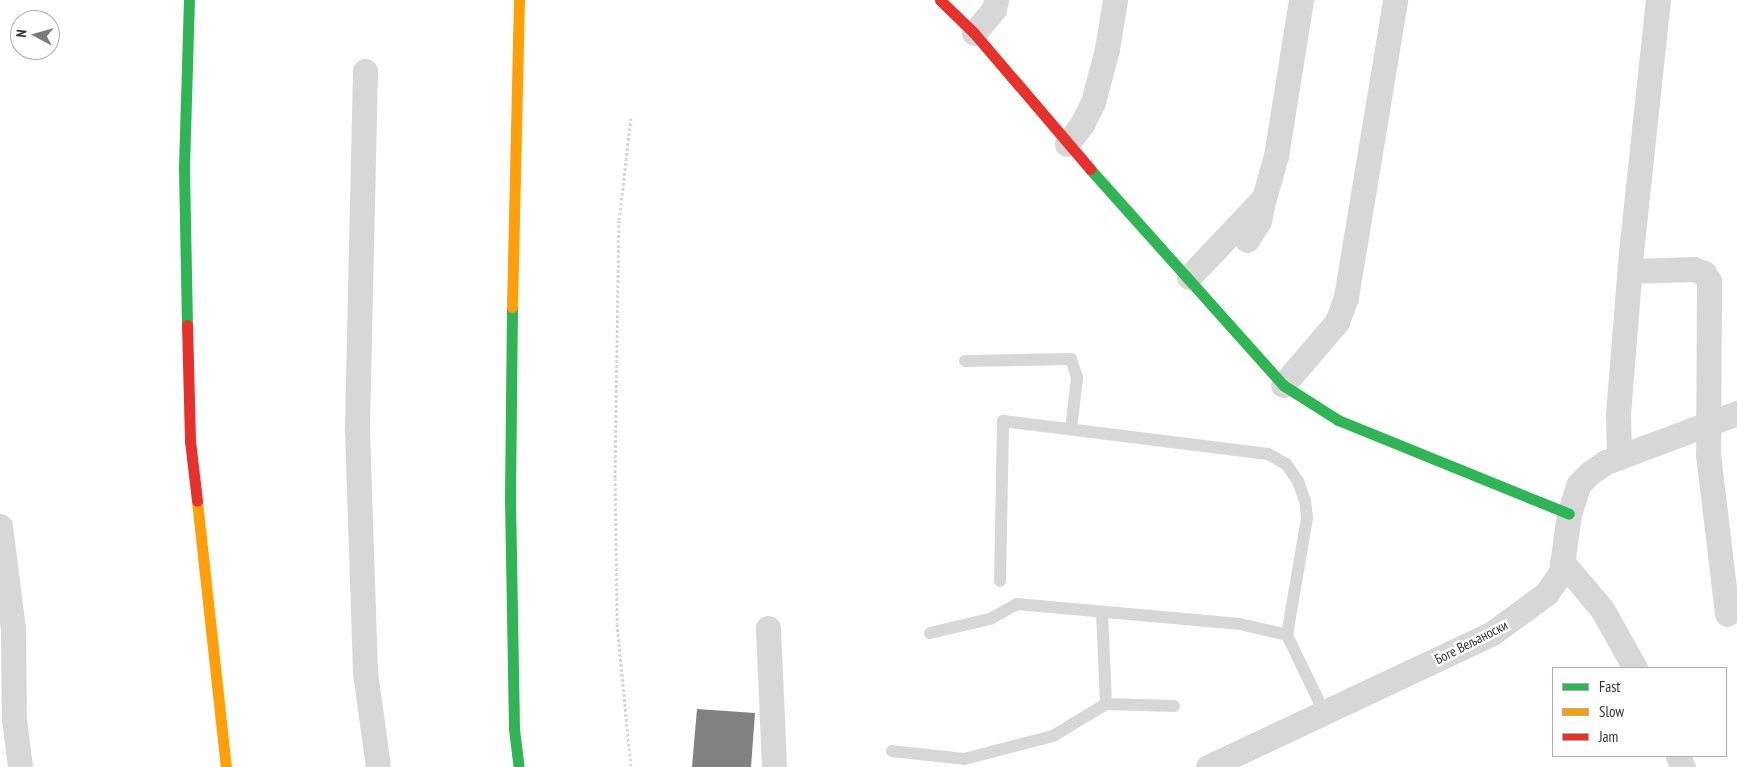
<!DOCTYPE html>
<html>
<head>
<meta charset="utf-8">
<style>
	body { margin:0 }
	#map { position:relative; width:1737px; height:767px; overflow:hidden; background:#fff; font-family:"PT Sans Narrow",sans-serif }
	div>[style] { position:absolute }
	.building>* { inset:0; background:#818181 }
	.path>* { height:3px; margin-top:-1.5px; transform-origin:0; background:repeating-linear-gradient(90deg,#d6d6d6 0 2.5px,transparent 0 5px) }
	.lane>* { height:12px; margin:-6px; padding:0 6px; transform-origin:6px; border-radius:6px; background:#d7d7d7 }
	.street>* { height:25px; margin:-12.5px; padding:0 12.5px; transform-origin:12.5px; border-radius:12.5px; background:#d7d7d7 }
	.fast>* { height:11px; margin:-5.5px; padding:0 5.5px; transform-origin:5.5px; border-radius:5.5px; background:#30b455 }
	.slow>* { height:11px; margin:-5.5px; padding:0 5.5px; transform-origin:5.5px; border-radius:5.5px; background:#ff9f0a }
	.jam>* { height:11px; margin:-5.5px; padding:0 5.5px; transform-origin:5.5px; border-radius:5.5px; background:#e5322d }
	span { translate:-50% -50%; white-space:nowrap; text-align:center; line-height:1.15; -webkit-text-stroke:5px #fff; paint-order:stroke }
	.street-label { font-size:14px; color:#333 }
	.legend { position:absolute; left:1552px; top:667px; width:175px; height:90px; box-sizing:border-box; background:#fff; border:1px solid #adadad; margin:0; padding:6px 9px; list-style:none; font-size:15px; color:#333 }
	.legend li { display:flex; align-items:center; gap:10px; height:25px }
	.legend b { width:25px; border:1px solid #adadad }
	.north { position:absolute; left:10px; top:10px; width:50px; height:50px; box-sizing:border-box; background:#fff; border:1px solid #adadad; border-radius:50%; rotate:276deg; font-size:14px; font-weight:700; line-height:20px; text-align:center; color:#333 }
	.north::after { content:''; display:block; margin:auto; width:18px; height:22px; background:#7a7a7a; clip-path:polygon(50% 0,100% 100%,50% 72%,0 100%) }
</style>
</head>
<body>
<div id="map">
	<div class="building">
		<div style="clip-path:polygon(697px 709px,755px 713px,751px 767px,692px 767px)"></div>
	</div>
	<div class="path">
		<div style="left:631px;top:118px;width:103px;rotate:96.7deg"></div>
		<div style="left:619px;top:220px;width:258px;rotate:90.9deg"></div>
		<div style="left:615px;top:478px;width:146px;rotate:89.2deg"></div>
		<div style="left:617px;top:624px;width:144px;rotate:84.4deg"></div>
	</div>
	<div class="lane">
		<div style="left:965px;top:361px;width:106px;rotate:-1.1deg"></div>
		<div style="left:1071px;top:359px;width:20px;rotate:72deg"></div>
		<div style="left:1077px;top:378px;width:50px;rotate:96.8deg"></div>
		<div style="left:1000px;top:581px;width:160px;rotate:-88.9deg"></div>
		<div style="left:1003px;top:421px;width:267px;rotate:7.1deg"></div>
		<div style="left:1268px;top:454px;width:21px;rotate:29deg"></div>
		<div style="left:1286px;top:464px;width:21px;rotate:55deg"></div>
		<div style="left:1298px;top:481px;width:21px;rotate:71deg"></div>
		<div style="left:1305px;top:501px;width:17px;rotate:83deg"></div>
		<div style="left:1307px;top:518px;width:119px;rotate:99.7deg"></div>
		<div style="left:930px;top:633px;width:62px;rotate:-13.1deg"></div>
		<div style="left:990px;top:619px;width:31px;rotate:-29deg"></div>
		<div style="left:1017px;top:604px;width:224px;rotate:5.1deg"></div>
		<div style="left:1240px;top:624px;width:48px;rotate:13.2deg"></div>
		<div style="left:1287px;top:635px;width:85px;rotate:64.3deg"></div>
		<div style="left:1106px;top:704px;width:68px;rotate:1.7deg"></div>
		<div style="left:892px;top:751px;width:72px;rotate:6.3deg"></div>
		<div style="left:964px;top:759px;width:92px;rotate:-14.5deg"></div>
		<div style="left:1053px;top:736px;width:62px;rotate:-31.1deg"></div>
		<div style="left:1106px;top:704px;width:91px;rotate:-92.5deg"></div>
	</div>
	<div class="street">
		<div style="left:974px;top:33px;width:31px;rotate:-50deg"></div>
		<div style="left:994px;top:9px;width:9px;rotate:-77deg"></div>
		<div style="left:365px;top:71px;width:359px;rotate:91.3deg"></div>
		<div style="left:357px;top:430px;width:242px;rotate:88.1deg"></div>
		<div style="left:365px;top:672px;width:96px;rotate:82.2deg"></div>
		<div style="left:1067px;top:144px;width:25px;rotate:-53deg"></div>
		<div style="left:1082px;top:124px;width:25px;rotate:-63deg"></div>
		<div style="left:1093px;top:102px;width:55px;rotate:-75.2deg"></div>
		<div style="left:1107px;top:49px;width:50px;rotate:-80.7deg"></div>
		<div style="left:1247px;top:240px;width:22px;rotate:-58deg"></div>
		<div style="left:1259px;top:221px;width:15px;rotate:-79deg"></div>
		<div style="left:1630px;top:271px;width:64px;rotate:-1.8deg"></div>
		<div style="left:1694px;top:269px;width:11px;rotate:22deg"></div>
		<div style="left:1704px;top:273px;width:9px;rotate:58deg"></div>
		<div style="left:1709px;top:281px;width:173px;rotate:90.3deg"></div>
		<div style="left:1708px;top:454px;width:161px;rotate:83.2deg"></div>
		<div style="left:1189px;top:277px;width:109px;rotate:-46.5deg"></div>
		<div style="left:1264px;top:198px;width:44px;rotate:-74.1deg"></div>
		<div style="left:1276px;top:156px;width:158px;rotate:-80.9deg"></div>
		<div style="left:1283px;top:385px;width:83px;rotate:-49.4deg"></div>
		<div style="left:1337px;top:322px;width:27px;rotate:-70deg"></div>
		<div style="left:1346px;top:297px;width:301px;rotate:-80.6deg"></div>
		<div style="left:1619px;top:457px;width:43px;rotate:-91.3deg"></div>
		<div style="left:1618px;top:414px;width:163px;rotate:-85.4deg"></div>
		<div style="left:1631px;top:252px;width:253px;rotate:-83.9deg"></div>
		<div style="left:0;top:526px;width:104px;rotate:82.8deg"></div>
		<div style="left:13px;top:629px;width:90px;rotate:89.4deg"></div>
		<div style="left:14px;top:719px;width:48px;rotate:82.9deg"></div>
		<div style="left:1563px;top:563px;width:60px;rotate:49.7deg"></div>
		<div style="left:1602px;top:609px;width:68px;rotate:60.8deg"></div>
		<div style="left:768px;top:628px;width:139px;rotate:87.5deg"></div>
		<div style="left:1678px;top:756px;width:12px;rotate:66deg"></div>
		<div style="left:1208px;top:767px;width:313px;rotate:-25.2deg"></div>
		<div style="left:1491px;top:634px;width:69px;rotate:-36.2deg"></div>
		<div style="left:1547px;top:593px;width:25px;rotate:-56deg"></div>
		<div style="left:1561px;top:572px;width:59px;rotate:-82.1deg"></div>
		<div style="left:1569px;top:514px;width:32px;rotate:-72deg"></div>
		<div style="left:1579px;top:484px;width:16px;rotate:-45deg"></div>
		<div style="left:1590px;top:473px;width:19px;rotate:-35deg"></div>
		<div style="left:1606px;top:462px;width:140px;rotate:-20.5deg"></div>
	</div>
	<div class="fast">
		<div style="left:1090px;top:169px;width:290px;rotate:48.2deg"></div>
		<div style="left:1283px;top:385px;width:65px;rotate:32.5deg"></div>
		<div style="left:1338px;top:420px;width:249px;rotate:22.1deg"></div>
		<div style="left:512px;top:307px;width:192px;rotate:90.6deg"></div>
		<div style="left:510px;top:499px;width:230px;rotate:89deg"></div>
		<div style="left:514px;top:729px;width:38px;rotate:83deg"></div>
		<div style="left:187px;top:325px;width:158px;rotate:-91.1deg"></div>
		<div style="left:184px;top:167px;width:167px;rotate:-88.3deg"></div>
	</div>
	<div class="slow">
		<div style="left:512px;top:307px;width:307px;rotate:-88.7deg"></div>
		<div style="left:197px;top:501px;width:268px;rotate:83.8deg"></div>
	</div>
	<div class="jam">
		<div style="left:940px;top:0;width:47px;rotate:44.1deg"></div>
		<div style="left:974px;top:33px;width:179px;rotate:49.5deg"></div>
		<div style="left:187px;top:325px;width:116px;rotate:88.5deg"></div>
		<div style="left:190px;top:441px;width:60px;rotate:83.3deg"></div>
	</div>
	<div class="street-label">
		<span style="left:1471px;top:642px;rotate:-27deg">Боге Вељаноски</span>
	</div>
	<ul class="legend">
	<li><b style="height:6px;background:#30b455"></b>Fast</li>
	<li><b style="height:6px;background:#ff9f0a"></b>Slow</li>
	<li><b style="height:6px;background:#e5322d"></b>Jam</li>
	</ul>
	<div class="north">N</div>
</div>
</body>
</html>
